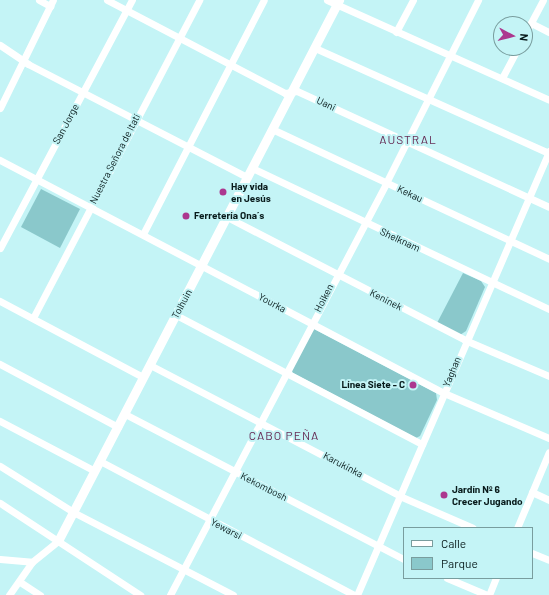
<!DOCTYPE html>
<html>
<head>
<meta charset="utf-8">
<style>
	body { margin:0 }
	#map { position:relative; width:549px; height:595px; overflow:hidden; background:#c4f4f6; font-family:Barlow,sans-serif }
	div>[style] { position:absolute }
	.green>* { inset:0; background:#8ac8cb }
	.minor>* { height:7px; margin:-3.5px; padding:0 3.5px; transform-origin:3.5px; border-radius:3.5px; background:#fff }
	.tertiary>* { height:9px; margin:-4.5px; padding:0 4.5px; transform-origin:4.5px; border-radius:4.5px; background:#fff }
	.dots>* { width:11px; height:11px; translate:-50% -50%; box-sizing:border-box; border:2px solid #c4f4f6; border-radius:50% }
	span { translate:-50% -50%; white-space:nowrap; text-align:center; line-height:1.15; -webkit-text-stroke:4px #c4f4f6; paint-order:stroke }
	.street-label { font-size:10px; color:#081a1b }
	.poi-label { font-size:10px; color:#081a1b; font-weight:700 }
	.left { translate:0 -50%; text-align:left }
	.right { translate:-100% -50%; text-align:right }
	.quarter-label { font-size:12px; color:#662d56; letter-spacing:1px }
	.legend { position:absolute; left:403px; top:527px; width:130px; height:52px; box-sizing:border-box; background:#c4f4f6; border:1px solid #799d9e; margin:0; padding:5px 7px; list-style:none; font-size:12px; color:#081a1b }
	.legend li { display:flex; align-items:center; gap:8px; height:20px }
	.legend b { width:20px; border:1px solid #799d9e }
	.north { position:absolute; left:493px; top:16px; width:40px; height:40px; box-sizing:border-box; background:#c4f4f6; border:1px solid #799d9e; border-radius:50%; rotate:97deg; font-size:11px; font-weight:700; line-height:16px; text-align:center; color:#081a1b }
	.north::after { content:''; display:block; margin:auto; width:14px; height:18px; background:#ac378f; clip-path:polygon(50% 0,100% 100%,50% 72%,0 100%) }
</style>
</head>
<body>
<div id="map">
	<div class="green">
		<div style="clip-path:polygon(41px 189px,80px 209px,60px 248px,21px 227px)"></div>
		<div style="clip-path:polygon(463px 273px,481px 281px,485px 287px,466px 331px,460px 335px,437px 323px)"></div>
		<div style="clip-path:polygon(314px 329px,436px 393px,437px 400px,420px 436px,416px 438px,293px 373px,291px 369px)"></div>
	</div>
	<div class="minor">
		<div style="left:39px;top:0;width:13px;rotate:29deg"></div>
		<div style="left:107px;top:0;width:201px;rotate:27.6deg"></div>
		<div style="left:285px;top:93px;width:12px;rotate:-9deg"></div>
		<div style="left:297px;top:91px;width:277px;rotate:24.7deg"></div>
		<div style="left:327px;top:0;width:243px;rotate:24.2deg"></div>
		<div style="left:531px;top:23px;width:20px;rotate:27deg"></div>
		<div style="left:396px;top:32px;width:36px;rotate:-62deg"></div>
		<div style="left:525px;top:34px;width:38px;rotate:-62deg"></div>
		<div style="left:0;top:45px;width:34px;rotate:34deg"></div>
		<div style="left:28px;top:64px;width:246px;rotate:27.3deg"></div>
		<div style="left:315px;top:48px;width:256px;rotate:24.2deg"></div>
		<div style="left:502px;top:78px;width:34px;rotate:-62deg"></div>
		<div style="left:0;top:108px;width:120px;rotate:-63.9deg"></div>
		<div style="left:272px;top:129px;width:306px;rotate:25.1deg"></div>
		<div style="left:0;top:160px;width:501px;rotate:27.69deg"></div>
		<div style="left:444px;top:393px;width:114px;rotate:23.2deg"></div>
		<div style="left:252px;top:168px;width:329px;rotate:25.4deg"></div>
		<div style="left:227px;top:217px;width:268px;rotate:27.3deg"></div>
		<div style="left:465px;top:340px;width:91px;rotate:23.2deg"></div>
		<div style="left:143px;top:234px;width:263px;rotate:-62.7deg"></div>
		<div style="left:0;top:248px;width:281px;rotate:-62deg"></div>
		<div style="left:0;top:301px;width:162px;rotate:28deg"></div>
		<div style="left:176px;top:315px;width:278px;rotate:27.7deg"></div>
		<div style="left:33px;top:318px;width:359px;rotate:-62.4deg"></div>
		<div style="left:0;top:364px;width:134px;rotate:28.1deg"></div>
		<div style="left:150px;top:365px;width:284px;rotate:27.6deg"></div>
		<div style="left:402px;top:497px;width:77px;rotate:23.6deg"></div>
		<div style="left:125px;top:414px;width:314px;rotate:27.5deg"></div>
		<div style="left:0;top:421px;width:107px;rotate:27.8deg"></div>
		<div style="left:100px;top:461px;width:287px;rotate:27.8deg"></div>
		<div style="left:0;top:466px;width:89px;rotate:32.1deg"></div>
		<div style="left:75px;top:513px;width:178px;rotate:27.4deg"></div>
		<div style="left:532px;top:492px;width:19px;rotate:25deg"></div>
		<div style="left:0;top:503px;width:168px;rotate:33.3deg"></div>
		<div style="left:517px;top:528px;width:82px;rotate:-67.2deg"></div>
		<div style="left:532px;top:553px;width:18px;rotate:22deg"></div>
		<div style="left:0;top:559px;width:32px;rotate:5deg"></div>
		<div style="left:447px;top:578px;width:43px;rotate:23deg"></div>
		<div style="left:20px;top:582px;width:24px;rotate:33deg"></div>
		<div style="left:9px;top:595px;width:40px;rotate:-55.1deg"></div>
		<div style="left:32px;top:562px;width:33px;rotate:-39deg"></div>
		<div style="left:170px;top:595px;width:465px;rotate:-62.3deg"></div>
		<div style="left:386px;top:183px;width:205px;rotate:-63.3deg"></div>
		<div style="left:357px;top:595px;width:484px;rotate:-66.6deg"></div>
		<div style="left:489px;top:595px;width:18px;rotate:-68deg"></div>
	</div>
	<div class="tertiary">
		<div style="left:58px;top:541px;width:610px;rotate:-62.55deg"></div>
	</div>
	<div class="dots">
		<div style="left:223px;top:192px;background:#ac378f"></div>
		<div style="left:186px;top:216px;background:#ac378f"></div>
		<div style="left:413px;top:385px;background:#ac378f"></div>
		<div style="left:444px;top:495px;background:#ac378f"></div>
	</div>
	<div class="street-label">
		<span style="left:326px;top:104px;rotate:25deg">Uani</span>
		<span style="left:66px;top:124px;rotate:-62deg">San Jorge</span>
		<span style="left:115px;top:159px;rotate:-63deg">Nuestra Señora de Itatí</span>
		<span style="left:410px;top:194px;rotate:25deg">Kekau</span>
		<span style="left:400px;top:240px;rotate:25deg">Shelknam</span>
		<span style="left:324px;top:298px;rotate:-63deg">Hoiken</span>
		<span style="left:386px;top:300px;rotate:27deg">Keninek</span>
		<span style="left:272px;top:303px;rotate:28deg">Yourka</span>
		<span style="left:182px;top:304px;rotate:-62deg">Tolhuin</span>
		<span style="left:452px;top:372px;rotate:-68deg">Yaghan</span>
		<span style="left:343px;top:465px;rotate:28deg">Karukinka</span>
		<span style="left:264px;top:487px;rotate:27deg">Kekombosh</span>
		<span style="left:226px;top:529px;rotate:27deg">Yewarsi</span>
	</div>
	<div class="poi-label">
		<span class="left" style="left:231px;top:192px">Hay vida<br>en Jesús</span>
		<span class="left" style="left:194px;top:216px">Ferretería Ona´s</span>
		<span class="right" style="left:405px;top:385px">Línea Siete - C</span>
		<span class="left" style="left:452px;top:495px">Jardín Nº 6<br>Crecer Jugando</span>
	</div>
	<div class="quarter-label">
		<span style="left:408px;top:140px">AUSTRAL</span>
		<span style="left:284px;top:436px">CABO PEÑA</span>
	</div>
	<ul class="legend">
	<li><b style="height:5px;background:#fff"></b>Calle</li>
	<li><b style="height:11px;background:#8ac8cb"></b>Parque</li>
	</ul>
	<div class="north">N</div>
</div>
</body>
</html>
